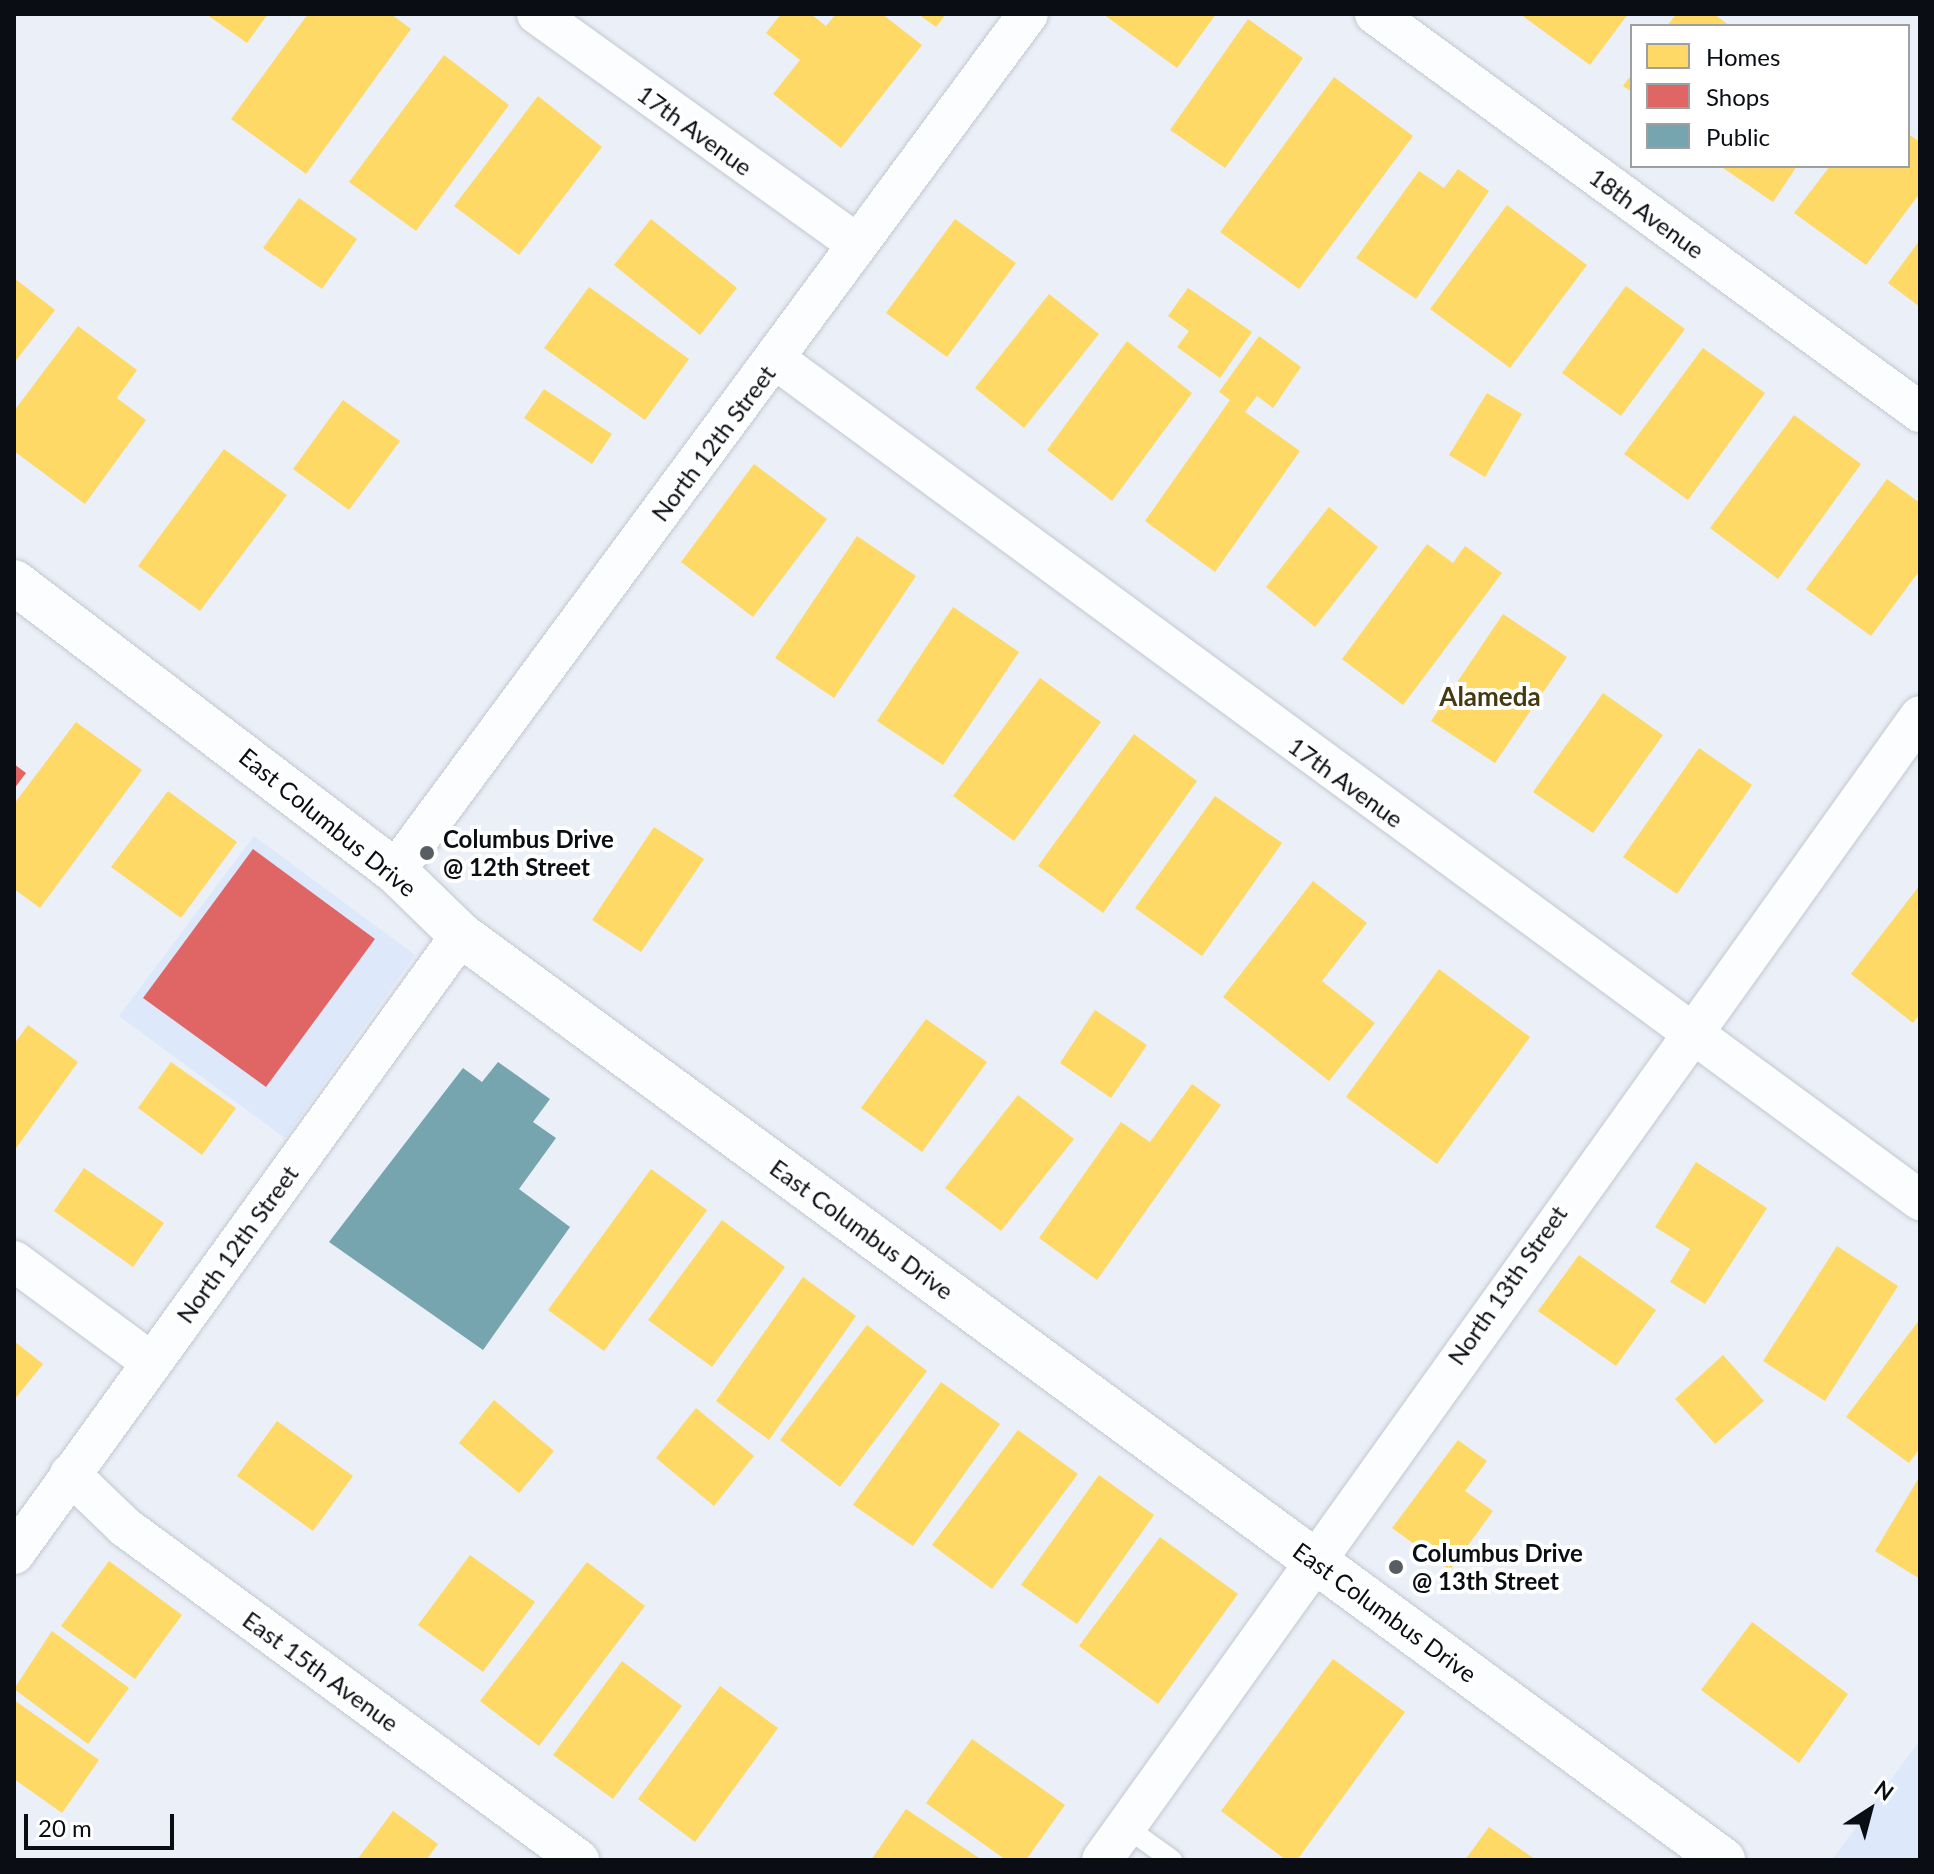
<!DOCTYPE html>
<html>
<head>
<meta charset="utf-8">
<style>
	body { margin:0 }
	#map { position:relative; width:1934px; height:1874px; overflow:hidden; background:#eaeff8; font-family:Lato,sans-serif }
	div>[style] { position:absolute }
	.built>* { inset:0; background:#dde8fa }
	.homes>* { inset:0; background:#ffd966 }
	.shops>* { inset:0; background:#e06666 }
	.public>* { inset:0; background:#76a5af }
	.roads { filter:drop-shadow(0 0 2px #c3c7cf) drop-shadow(0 0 2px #c3c7cf) }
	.service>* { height:20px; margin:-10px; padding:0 10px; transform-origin:10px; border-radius:10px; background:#fcfdfe }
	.minor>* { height:40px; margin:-20px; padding:0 20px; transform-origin:20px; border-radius:20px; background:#fcfdfe }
	.secondary>* { height:44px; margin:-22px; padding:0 22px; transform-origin:22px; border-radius:22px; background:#fcfdfe }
	.dots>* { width:22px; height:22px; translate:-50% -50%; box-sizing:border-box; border:4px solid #fff; border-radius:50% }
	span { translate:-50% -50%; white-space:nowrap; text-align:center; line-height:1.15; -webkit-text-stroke:8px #fff; paint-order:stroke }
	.street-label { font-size:24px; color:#0a0e14 }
	.poi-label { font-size:24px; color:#0a0e14; font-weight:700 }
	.left { translate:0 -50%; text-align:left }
	.neighbourhood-label { font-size:26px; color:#45390f; font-weight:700 }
	.frame { position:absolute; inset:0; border:16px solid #0a0e14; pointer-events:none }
	.legend { position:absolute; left:1630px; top:24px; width:280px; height:144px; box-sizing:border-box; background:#fff; border:2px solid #9d9fa1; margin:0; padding:10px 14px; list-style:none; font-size:24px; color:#0a0e14 }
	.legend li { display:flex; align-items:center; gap:16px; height:40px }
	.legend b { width:40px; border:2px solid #9d9fa1 }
	.north { position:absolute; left:1830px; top:1770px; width:80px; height:80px; -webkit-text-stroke:6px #fff; paint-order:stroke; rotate:36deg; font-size:22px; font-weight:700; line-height:32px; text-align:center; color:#0a0e14 }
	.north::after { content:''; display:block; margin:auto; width:28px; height:36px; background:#0a0e14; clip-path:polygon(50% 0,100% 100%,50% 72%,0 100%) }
	.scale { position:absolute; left:24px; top:1814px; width:150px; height:36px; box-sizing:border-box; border:4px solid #0a0e14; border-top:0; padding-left:10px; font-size:24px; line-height:28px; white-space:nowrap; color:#0a0e14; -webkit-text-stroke:6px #fff; paint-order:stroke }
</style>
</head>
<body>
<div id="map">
	<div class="built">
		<div style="clip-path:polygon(254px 836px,415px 955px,285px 1138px,119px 1016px)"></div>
		<div style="clip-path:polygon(1920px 1740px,1920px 1860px,1832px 1860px)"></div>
	</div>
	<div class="homes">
		<div style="clip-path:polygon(206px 14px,268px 14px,247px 43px)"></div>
		<div style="clip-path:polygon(308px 14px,391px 14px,411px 29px,306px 174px,231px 119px)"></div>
		<div style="clip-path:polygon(781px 14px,811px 14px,826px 26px,836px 14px,882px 14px,922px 45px,841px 148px,773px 94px,800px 60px,766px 33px)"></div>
		<div style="clip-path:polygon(918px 14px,946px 14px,936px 27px)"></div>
		<div style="clip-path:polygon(1103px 14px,1216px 14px,1177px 68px)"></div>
		<div style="clip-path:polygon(1520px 14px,1628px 14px,1590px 65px)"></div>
		<div style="clip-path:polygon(1676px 14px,1714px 14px,1730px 26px,1667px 26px)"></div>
		<div style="clip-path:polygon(1248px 19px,1303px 58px,1225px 168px,1170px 130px)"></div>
		<div style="clip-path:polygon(444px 55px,509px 105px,416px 231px,349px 182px)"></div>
		<div style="clip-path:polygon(1632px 74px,1632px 92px,1623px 86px)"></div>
		<div style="clip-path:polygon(1334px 77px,1413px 136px,1299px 289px,1220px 232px)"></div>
		<div style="clip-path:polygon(538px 96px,602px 147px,519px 255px,454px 206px)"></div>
		<div style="clip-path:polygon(1908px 134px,1920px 142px,1920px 193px,1866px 265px,1794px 213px,1830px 166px,1908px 166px)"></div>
		<div style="clip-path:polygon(1720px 166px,1797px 166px,1773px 202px)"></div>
		<div style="clip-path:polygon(1458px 169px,1489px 191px,1416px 299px,1356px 258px,1419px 171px,1444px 188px)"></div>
		<div style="clip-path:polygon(299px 198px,357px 239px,322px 289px,263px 248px)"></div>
		<div style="clip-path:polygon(1507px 205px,1587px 265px,1510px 368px,1430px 309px)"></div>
		<div style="clip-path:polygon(651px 219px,737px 288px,700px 335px,614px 265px)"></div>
		<div style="clip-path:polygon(955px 219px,1016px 263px,947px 357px,886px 313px)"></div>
		<div style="clip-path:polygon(1920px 240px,1920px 307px,1888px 283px)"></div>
		<div style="clip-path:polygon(14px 278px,55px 310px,14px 363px)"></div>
		<div style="clip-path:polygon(1626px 286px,1685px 329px,1621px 416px,1562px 373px)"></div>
		<div style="clip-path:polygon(589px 287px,689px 359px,645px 420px,544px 348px)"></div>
		<div style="clip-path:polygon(1188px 288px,1252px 332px,1220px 378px,1177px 347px,1189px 331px,1168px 316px)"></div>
		<div style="clip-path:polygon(1049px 294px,1099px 334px,1024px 428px,975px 388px)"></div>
		<div style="clip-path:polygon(78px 326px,137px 370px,117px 398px,146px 420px,85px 504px,14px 451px,14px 411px)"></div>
		<div style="clip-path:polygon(1259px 336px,1301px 367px,1273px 408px,1257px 396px,1245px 412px,1300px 451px,1215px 572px,1145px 521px,1230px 400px,1219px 392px)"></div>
		<div style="clip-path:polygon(1127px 341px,1192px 393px,1112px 501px,1047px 450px)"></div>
		<div style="clip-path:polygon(1703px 348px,1765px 393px,1688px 500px,1624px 454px)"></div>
		<div style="clip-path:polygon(544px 389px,612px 434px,592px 464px,524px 418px)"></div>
		<div style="clip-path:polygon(1487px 393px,1522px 414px,1485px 477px,1449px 455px)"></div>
		<div style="clip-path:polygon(343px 400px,400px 441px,349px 510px,293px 469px)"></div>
		<div style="clip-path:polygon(1794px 415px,1861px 464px,1778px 579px,1710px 528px)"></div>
		<div style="clip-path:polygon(224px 449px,287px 495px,200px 611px,138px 566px)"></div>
		<div style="clip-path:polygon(754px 464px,827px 519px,753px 617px,681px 562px)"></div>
		<div style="clip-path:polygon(1887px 479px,1920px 503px,1920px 570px,1871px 636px,1806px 589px)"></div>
		<div style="clip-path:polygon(1329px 507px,1378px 547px,1315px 627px,1266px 587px)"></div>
		<div style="clip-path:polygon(857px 536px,916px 576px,834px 698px,775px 658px)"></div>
		<div style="clip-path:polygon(1427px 544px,1453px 563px,1465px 546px,1502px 573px,1403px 705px,1342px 659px)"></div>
		<div style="clip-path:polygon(953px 607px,1019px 652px,943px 765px,877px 721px)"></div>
		<div style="clip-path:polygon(1503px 614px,1567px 657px,1495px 763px,1431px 721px)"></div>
		<div style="clip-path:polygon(1040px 678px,1101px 722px,1014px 841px,953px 796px)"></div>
		<div style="clip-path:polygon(1603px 693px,1663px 735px,1593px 833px,1533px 792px)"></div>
		<div style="clip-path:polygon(76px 722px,142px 770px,40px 908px,14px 889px,14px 804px)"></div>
		<div style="clip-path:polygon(1134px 734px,1197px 781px,1103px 913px,1038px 866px)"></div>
		<div style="clip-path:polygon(1699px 748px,1752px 785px,1677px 894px,1623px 857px)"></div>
		<div style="clip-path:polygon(168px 791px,237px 842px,181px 918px,111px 867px)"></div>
		<div style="clip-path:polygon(1215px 796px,1282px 843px,1202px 956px,1135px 908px)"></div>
		<div style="clip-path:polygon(654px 827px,704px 859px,641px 952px,592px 920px)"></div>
		<div style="clip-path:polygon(1313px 881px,1367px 923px,1322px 981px,1375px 1023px,1329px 1081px,1223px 997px)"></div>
		<div style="clip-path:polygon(1920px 885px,1920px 1014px,1913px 1023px,1851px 974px)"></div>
		<div style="clip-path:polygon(1439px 969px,1530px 1037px,1437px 1164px,1346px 1097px)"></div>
		<div style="clip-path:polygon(1095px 1010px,1147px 1045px,1111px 1098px,1060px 1063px)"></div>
		<div style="clip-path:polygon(926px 1019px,987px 1062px,922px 1152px,861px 1108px)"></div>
		<div style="clip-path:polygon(28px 1025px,78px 1062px,14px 1151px,14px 1044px)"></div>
		<div style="clip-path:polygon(171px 1062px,236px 1108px,202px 1155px,138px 1108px)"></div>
		<div style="clip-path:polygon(1192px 1084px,1221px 1105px,1097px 1280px,1039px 1238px,1121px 1122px,1150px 1142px)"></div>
		<div style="clip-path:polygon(1018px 1095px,1074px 1139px,1001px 1231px,945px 1188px)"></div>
		<div style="clip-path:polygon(1696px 1162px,1767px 1208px,1705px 1304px,1670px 1282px,1690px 1249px,1655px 1227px)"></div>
		<div style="clip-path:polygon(84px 1168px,164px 1223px,133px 1267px,54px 1211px)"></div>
		<div style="clip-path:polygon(651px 1169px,707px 1210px,604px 1351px,548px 1310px)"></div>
		<div style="clip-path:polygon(722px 1220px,785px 1267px,712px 1367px,648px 1320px)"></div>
		<div style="clip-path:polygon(1837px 1246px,1898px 1286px,1825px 1401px,1763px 1361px)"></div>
		<div style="clip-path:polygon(1579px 1255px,1656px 1310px,1616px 1366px,1538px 1311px)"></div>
		<div style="clip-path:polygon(803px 1277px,856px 1316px,769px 1440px,716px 1401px)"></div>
		<div style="clip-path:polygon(1920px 1319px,1920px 1448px,1909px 1463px,1846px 1417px)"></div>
		<div style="clip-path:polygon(867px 1325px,927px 1371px,840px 1487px,780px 1440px)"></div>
		<div style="clip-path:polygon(14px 1341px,43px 1364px,14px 1400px)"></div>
		<div style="clip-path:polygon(1723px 1355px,1764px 1401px,1715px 1444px,1675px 1399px)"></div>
		<div style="clip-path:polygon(941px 1382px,1000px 1424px,913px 1546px,853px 1505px)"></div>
		<div style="clip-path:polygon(494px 1400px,554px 1451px,519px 1493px,459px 1443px)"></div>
		<div style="clip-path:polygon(696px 1408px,754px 1456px,714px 1506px,656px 1458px)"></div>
		<div style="clip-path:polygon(277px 1421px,353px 1476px,313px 1531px,237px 1476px)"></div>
		<div style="clip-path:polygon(1018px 1430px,1078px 1474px,992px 1589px,932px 1545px)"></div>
		<div style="clip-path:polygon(1458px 1440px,1487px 1461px,1465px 1491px,1493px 1511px,1450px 1570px,1392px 1528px)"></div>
		<div style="clip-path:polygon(1099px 1475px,1154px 1515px,1077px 1624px,1021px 1585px)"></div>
		<div style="clip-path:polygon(1920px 1476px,1920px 1579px,1875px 1551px)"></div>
		<div style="clip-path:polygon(1160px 1537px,1238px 1594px,1158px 1704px,1079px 1646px)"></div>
		<div style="clip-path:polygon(470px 1555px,535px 1602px,483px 1672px,418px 1625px)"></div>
		<div style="clip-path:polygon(109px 1561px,182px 1615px,135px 1679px,61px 1626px)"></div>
		<div style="clip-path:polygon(587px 1562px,645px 1606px,539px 1746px,480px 1701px)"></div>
		<div style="clip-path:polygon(1752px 1622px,1848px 1694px,1799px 1763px,1701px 1690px)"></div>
		<div style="clip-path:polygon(52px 1631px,129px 1688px,88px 1744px,14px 1689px)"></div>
		<div style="clip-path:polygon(1333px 1659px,1405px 1712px,1297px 1860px,1286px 1860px,1221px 1811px)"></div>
		<div style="clip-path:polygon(622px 1661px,682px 1706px,613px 1799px,553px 1755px)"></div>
		<div style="clip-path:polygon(720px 1686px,778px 1728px,695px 1842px,638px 1799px)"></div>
		<div style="clip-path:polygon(14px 1700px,99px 1760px,62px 1813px,14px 1779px)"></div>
		<div style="clip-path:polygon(972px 1739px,1065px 1805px,1026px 1860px,1006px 1860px,926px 1803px)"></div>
		<div style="clip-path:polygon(906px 1809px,982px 1860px,871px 1860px)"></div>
		<div style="clip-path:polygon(393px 1811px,438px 1844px,426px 1860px,357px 1860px)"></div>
		<div style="clip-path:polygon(1489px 1827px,1536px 1860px,1465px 1860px)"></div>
	</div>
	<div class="shops">
		<div style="clip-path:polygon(14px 764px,26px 773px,14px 789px)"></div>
		<div style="clip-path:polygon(253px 849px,375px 939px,266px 1087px,143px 998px)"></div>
	</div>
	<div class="public">
		<div style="clip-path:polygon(498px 1062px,550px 1099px,533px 1122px,556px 1138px,519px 1189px,570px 1227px,483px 1350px,329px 1242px,463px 1068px,482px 1082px)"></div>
	</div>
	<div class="roads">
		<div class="service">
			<div style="left:1126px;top:1827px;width:57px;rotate:35.7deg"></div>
		</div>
		<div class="minor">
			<div style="left:537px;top:14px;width:393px;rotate:35.7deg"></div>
			<div style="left:1375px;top:14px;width:675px;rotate:36.14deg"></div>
			<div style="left:775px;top:359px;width:1421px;rotate:36.3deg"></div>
			<div style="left:395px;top:871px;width:1065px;rotate:-53.55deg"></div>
			<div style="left:14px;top:1261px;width:170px;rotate:36.4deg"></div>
			<div style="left:70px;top:1474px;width:76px;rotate:43.9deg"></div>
			<div style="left:125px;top:1527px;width:563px;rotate:36.26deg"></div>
			<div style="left:14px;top:1554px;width:764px;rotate:-54.17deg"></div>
			<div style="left:1102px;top:1860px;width:1406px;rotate:-54.43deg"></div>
		</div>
		<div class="secondary">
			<div style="left:14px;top:582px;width:478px;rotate:37.2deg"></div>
			<div style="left:395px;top:871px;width:92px;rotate:44.1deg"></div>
			<div style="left:461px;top:935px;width:1565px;rotate:36.24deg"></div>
		</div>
	</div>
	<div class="dots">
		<div style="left:427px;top:853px;background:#585d64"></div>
		<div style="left:1396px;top:1567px;background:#585d64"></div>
	</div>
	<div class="street-label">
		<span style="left:695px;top:130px;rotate:36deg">17th Avenue</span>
		<span style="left:1647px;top:213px;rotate:36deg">18th Avenue</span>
		<span style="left:713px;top:443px;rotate:-53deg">North 12th Street</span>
		<span style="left:1346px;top:782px;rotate:36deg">17th Avenue</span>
		<span style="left:328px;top:822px;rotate:39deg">East Columbus Drive</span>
		<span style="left:862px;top:1229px;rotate:36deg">East Columbus Drive</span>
		<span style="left:237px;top:1244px;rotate:-54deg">North 12th Street</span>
		<span style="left:1507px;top:1285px;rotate:-55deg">North 13th Street</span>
		<span style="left:1385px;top:1612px;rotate:36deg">East Columbus Drive</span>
		<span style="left:321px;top:1671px;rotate:36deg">East 15th Avenue</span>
	</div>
	<div class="poi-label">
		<span class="left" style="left:443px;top:853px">Columbus Drive<br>@ 12th Street</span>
		<span class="left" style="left:1412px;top:1567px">Columbus Drive<br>@ 13th Street</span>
	</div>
	<div class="neighbourhood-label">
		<span style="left:1490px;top:697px">Alameda</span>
	</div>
	<div class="frame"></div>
	<ul class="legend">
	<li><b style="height:22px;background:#ffd966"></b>Homes</li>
	<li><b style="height:22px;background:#e06666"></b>Shops</li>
	<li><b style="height:22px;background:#76a5af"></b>Public</li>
	</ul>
	<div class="north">N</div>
	<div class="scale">20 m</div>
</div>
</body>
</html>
